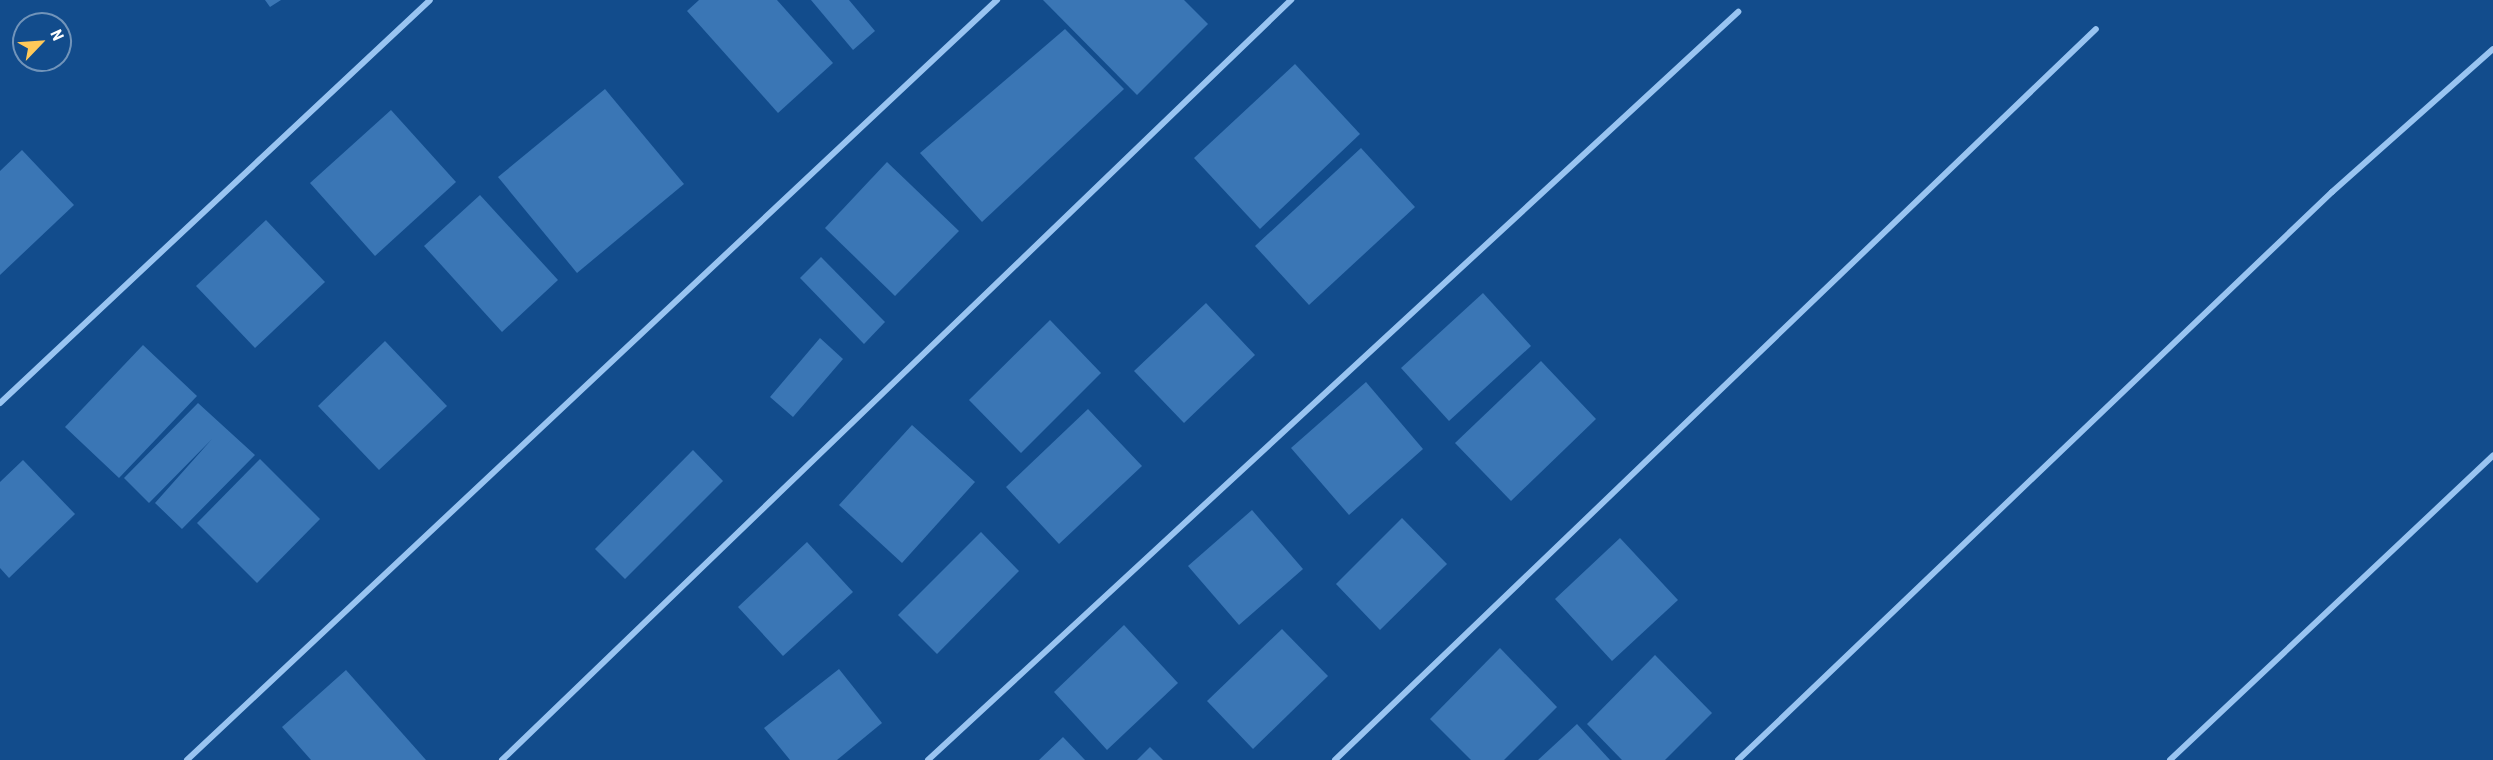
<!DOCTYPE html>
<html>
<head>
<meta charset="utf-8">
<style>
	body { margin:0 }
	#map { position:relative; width:2493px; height:760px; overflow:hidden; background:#124c8c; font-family:"Roboto Condensed",sans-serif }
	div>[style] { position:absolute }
	.building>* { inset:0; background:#3a76b5 }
	.minor>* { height:6px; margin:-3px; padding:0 3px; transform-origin:3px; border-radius:3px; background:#99c4f1 }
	span { translate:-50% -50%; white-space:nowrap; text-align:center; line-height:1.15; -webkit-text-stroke:4.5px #124c8c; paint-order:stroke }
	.north { position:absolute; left:12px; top:12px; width:60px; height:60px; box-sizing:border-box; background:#124c8c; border:2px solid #7194ba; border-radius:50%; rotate:65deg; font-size:16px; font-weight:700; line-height:24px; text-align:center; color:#fff }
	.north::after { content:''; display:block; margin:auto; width:21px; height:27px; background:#ffc959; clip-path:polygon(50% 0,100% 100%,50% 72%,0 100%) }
</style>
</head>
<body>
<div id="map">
	<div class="building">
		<div style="clip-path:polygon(265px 0,281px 0,270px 7px)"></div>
		<div style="clip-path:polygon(699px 0,777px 0,833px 63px,778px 113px,687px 11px)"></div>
		<div style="clip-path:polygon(811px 0,849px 0,875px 31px,853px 50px)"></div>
		<div style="clip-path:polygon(1043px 0,1184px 0,1208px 24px,1137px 95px)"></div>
		<div style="clip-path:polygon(1065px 29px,1124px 89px,982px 222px,920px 153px)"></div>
		<div style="clip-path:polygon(1295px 64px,1360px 134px,1260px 229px,1194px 158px)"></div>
		<div style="clip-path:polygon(605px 89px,684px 184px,577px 273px,498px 177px)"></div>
		<div style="clip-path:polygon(391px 110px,456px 182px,375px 256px,310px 183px)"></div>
		<div style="clip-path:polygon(1361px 148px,1415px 207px,1309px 305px,1255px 246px)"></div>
		<div style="clip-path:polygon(22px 150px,74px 205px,0 275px,0 171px)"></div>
		<div style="clip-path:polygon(887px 162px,959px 231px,895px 296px,825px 228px)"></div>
		<div style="clip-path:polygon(480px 195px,558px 280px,502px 332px,424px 246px)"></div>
		<div style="clip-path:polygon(266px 220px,325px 282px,255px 348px,196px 286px)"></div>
		<div style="clip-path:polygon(821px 257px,885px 322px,864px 344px,800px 278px)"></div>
		<div style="clip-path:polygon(1483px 293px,1531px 346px,1449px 421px,1401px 368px)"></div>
		<div style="clip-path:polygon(1206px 303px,1255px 355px,1184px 423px,1134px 371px)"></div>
		<div style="clip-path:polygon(1050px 320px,1101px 373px,1021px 453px,969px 400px)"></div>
		<div style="clip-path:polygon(820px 338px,843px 359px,793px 417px,770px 397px)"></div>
		<div style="clip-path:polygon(385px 341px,447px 406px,379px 470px,318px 406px)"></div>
		<div style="clip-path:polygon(143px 345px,197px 396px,119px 478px,65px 427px)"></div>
		<div style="clip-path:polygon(1541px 361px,1596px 419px,1511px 501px,1455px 443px)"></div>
		<div style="clip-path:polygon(1366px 382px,1423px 449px,1349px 515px,1291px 448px)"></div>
		<div style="clip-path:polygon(198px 403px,255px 455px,182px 529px,155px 503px,212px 439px,149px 503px,124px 478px)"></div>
		<div style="clip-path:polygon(1088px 409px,1142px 466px,1059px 544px,1006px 487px)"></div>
		<div style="clip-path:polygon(912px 425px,975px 482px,902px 563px,839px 505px)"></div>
		<div style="clip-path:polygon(693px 450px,723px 481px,625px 579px,595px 549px)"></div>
		<div style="clip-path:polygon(260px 459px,320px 519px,257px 583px,197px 523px)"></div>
		<div style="clip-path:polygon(23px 460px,75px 514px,9px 578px,0 568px,0 482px)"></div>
		<div style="clip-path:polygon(1252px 510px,1303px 569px,1239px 625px,1188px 566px)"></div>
		<div style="clip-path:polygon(1402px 518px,1447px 564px,1380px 630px,1336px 584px)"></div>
		<div style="clip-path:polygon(981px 532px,1019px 571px,937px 654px,898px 615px)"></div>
		<div style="clip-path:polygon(1620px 538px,1678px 600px,1612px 661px,1555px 599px)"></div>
		<div style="clip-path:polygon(807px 542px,853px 592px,783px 656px,738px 607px)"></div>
		<div style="clip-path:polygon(1124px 625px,1178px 683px,1107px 750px,1054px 692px)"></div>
		<div style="clip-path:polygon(1282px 629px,1328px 676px,1253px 749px,1207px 701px)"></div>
		<div style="clip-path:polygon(1500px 648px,1557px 707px,1504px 760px,1471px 760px,1430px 719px)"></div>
		<div style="clip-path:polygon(1655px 655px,1712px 713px,1665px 760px,1622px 760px,1587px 724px)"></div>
		<div style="clip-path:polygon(839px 669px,882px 723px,837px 760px,790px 760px,764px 728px)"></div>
		<div style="clip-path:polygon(346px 670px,426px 760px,311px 760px,282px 727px)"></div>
		<div style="clip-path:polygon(1577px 724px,1610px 760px,1538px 760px)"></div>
		<div style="clip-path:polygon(1063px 737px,1085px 760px,1039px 760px)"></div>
		<div style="clip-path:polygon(1150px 747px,1163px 760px,1137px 760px)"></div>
	</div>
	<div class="minor">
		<div style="left:0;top:403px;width:589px;rotate:-43.14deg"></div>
		<div style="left:187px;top:760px;width:1111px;rotate:-43.18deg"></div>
		<div style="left:502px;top:760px;width:1096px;rotate:-43.93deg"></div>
		<div style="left:928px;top:760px;width:1103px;rotate:-42.72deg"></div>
		<div style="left:1335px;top:760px;width:1055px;rotate:-43.85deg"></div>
		<div style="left:1738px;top:760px;width:822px;rotate:-43.72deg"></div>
		<div style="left:2332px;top:192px;width:215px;rotate:-41.6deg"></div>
		<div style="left:2170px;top:760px;width:444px;rotate:-43.3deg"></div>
	</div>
	<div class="north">N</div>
</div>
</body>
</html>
